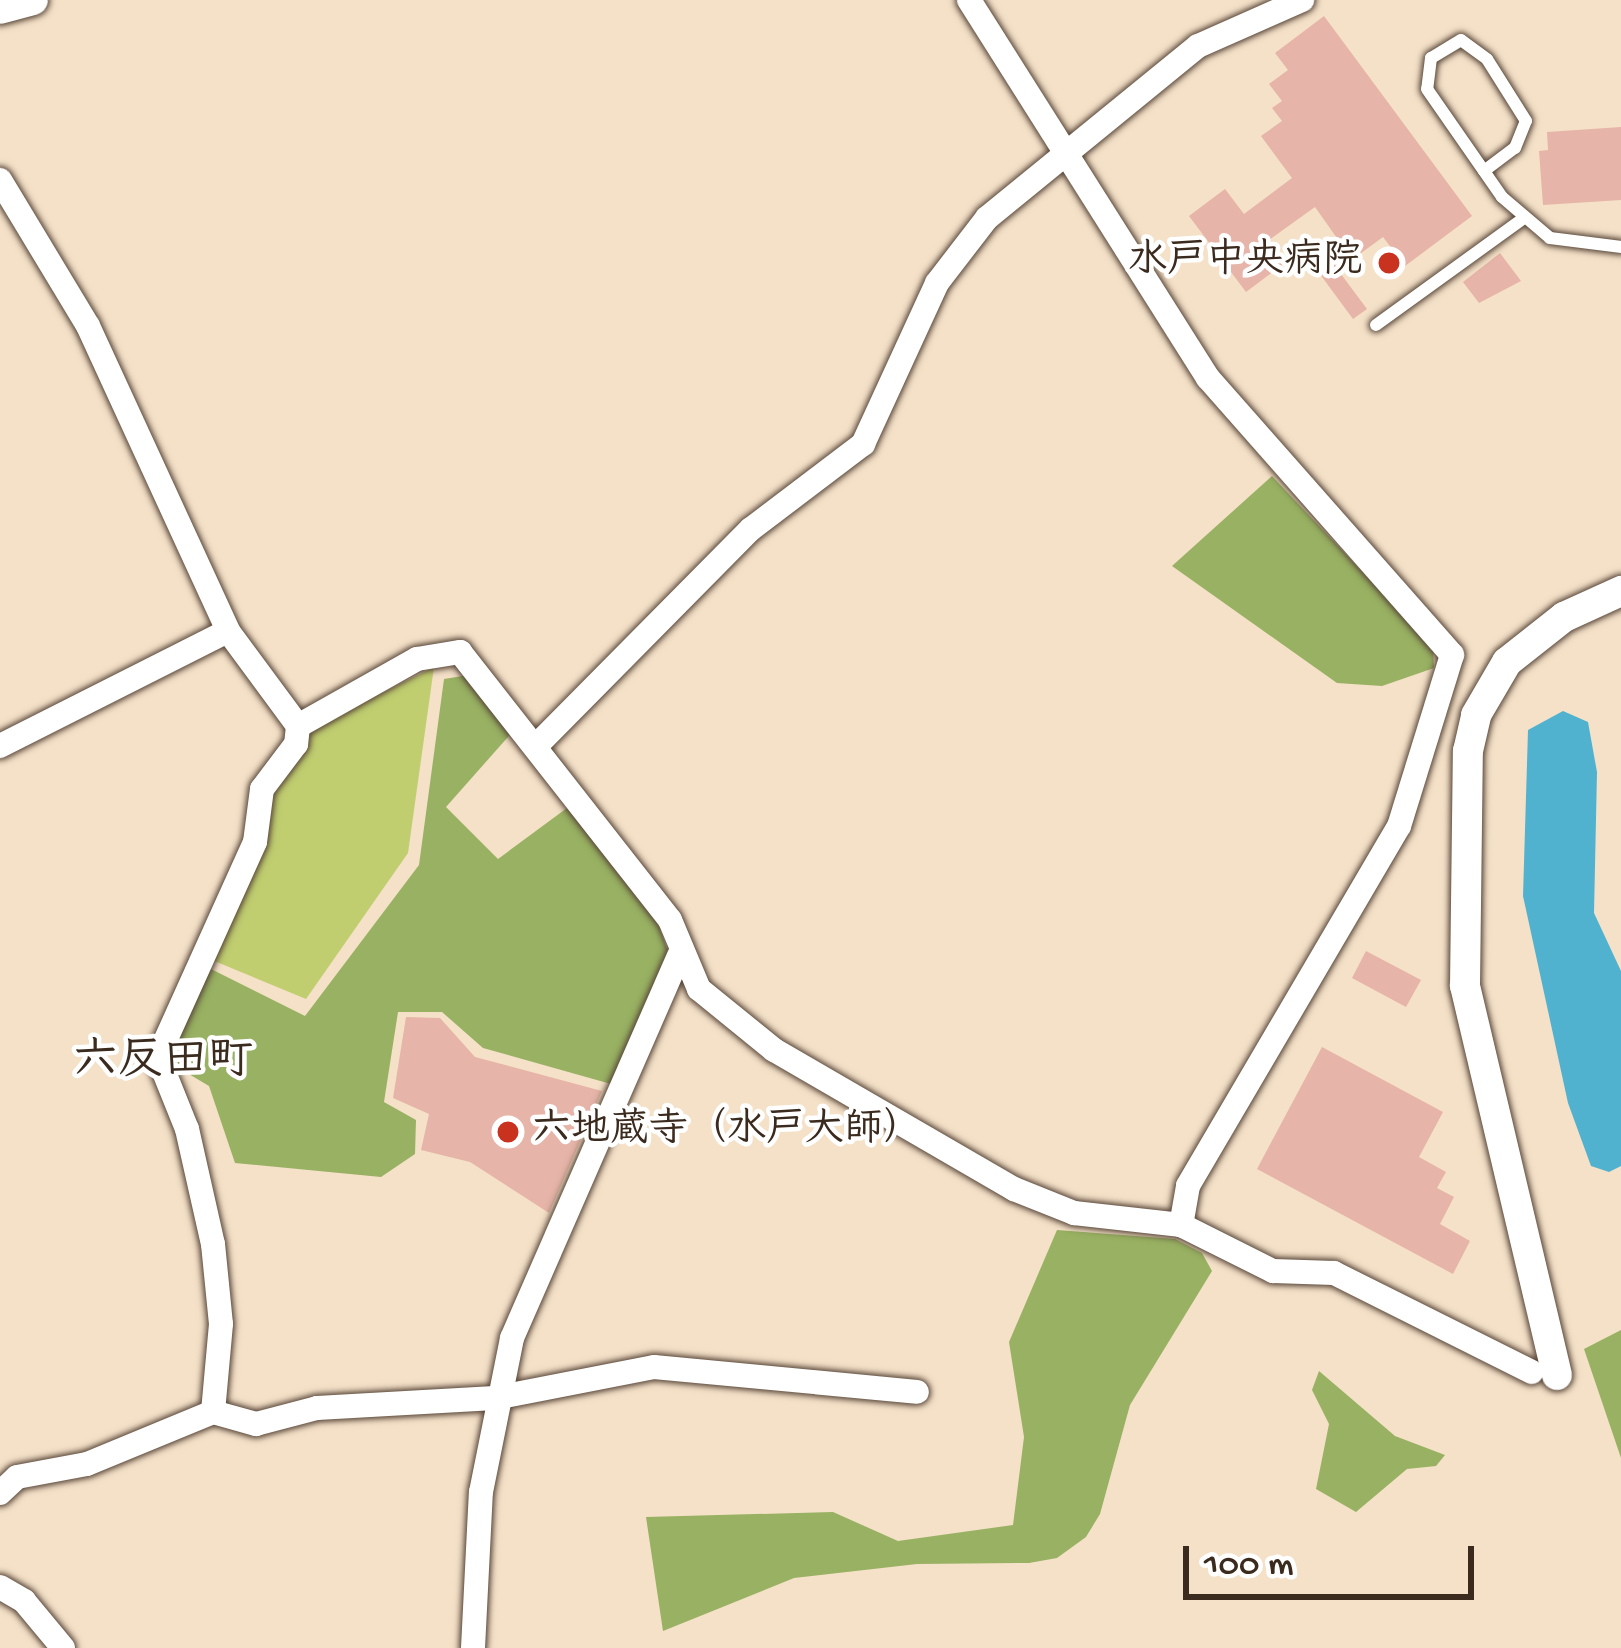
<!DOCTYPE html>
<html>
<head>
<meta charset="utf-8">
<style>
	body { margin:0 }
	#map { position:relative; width:1621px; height:1648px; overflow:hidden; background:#f5e1c8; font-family:"Gochi Hand","Klee One",sans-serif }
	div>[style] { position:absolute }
	.green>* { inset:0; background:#c0ce70 }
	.forest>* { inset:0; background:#98b162 }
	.water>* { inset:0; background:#50b2cf }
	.building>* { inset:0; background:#e6b4a8 }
	.roads { filter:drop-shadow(0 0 3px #574538) drop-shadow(0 0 3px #574538) }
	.service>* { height:12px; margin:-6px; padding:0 6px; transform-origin:6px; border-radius:6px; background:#fff }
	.minor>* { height:24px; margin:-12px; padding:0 12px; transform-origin:12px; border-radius:12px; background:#fff }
	.tertiary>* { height:30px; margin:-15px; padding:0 15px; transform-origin:15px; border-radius:15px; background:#fff }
	.dots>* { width:33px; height:33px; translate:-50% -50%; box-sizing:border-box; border:6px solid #fff; border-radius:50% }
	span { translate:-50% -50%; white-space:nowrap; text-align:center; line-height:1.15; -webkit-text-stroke:9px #fff; paint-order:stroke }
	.poi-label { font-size:39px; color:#3b2a1e; font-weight:700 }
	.right { translate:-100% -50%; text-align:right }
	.left { translate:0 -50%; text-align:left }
	.quarter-label { font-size:45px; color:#3b2a1e; font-weight:700 }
	.scale { position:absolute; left:1183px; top:1546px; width:291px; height:54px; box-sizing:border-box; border:6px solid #3b2a1e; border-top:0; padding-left:15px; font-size:36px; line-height:42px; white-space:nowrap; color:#3b2a1e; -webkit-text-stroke:9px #fff; paint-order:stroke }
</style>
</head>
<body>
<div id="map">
	<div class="green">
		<div style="clip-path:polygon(434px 667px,408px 853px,306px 999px,212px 960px,269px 796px,306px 731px)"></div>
	</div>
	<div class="forest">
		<div style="clip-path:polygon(1272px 476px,1433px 647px,1434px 668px,1382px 686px,1337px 683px,1172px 566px)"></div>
		<div style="clip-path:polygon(475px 674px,515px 729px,446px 807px,498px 859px,567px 808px,659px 926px,675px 972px,611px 1084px,483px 1048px,442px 1012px,398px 1012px,384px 1102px,416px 1120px,415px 1154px,381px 1177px,235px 1163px,209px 1086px,167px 1061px,205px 966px,305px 1016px,419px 865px,444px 679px)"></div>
		<div style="clip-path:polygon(1057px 1230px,1175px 1239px,1202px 1253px,1212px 1271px,1130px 1405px,1100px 1514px,1086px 1537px,1057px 1558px,1029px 1563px,917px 1564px,794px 1578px,663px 1631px,646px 1517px,833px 1512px,898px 1541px,1013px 1525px,1024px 1437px,1009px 1342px)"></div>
		<div style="clip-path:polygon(1621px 1330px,1621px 1458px,1584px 1349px)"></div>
		<div style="clip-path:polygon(1319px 1371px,1395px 1436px,1445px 1455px,1436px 1466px,1407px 1469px,1356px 1512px,1316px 1489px,1329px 1424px,1312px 1390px)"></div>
	</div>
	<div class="water">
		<div style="clip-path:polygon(1563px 711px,1588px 722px,1597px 772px,1594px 913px,1621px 971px,1621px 1166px,1609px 1172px,1591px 1166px,1568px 1103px,1523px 896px,1528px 730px)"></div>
	</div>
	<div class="building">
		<div style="clip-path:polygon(1324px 16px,1472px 216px,1405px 266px,1383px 237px,1338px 270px,1367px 309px,1353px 319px,1311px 262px,1339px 241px,1315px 207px,1266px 242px,1282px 265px,1246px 292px,1189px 216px,1225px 189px,1244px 214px,1292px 178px,1261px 136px,1282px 121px,1272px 108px,1282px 101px,1269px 84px,1288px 70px,1275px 53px)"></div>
		<div style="clip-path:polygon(1621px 127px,1621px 200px,1543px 205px,1539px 151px,1548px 150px,1547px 132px)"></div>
		<div style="clip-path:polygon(1500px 253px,1521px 281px,1479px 303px,1463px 282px)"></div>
		<div style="clip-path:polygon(1366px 951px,1421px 980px,1406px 1007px,1352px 978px)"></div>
		<div style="clip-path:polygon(406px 1017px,440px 1018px,475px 1057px,602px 1091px,549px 1213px,470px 1162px,421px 1150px,429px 1114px,393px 1098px)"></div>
		<div style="clip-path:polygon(1322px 1047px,1443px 1112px,1419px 1157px,1446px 1172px,1437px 1188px,1454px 1197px,1440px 1224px,1470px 1241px,1453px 1274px,1257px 1169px)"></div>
	</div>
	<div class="roads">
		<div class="service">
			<div style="left:1484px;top:171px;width:39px;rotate:-37deg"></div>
			<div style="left:1515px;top:148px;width:29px;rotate:-68deg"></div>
			<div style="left:1526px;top:121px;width:73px;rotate:-122.2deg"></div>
			<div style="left:1487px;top:59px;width:32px;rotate:-144deg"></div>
			<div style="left:1461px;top:40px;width:35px;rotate:149deg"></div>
			<div style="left:1431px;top:58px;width:31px;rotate:97deg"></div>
			<div style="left:1427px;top:89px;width:131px;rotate:55.2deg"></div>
			<div style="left:1502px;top:197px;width:63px;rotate:40.5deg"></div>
			<div style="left:1550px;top:238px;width:72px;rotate:7.2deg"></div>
			<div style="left:1376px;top:325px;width:179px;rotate:-35.9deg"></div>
		</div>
		<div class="minor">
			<div style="left:969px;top:0;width:447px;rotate:57.7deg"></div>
			<div style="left:1208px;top:378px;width:369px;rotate:48.6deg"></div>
			<div style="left:1452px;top:655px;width:179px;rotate:107.2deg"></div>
			<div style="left:1399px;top:826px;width:417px;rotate:120.4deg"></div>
			<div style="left:1188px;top:1186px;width:40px;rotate:100deg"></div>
			<div style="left:0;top:180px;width:170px;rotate:58.9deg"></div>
			<div style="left:88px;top:326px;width:336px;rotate:65.3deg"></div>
			<div style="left:228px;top:631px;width:118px;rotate:53.6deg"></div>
			<div style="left:298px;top:726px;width:18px;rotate:96deg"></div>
			<div style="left:296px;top:744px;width:56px;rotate:127.1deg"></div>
			<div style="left:262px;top:789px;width:53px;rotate:97.5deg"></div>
			<div style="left:255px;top:842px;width:236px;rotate:114.3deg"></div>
			<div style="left:158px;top:1057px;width:78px;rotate:68.1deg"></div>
			<div style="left:187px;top:1129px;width:118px;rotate:77.3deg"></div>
			<div style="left:213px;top:1244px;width:80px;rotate:84.3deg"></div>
			<div style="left:221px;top:1324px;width:88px;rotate:95.2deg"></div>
			<div style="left:298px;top:726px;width:137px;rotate:-29.4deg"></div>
			<div style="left:417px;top:659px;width:44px;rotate:-9.2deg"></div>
			<div style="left:460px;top:652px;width:340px;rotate:51.9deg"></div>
			<div style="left:670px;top:920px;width:75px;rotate:67.2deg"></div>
			<div style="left:699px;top:989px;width:97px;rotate:39.1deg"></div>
			<div style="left:774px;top:1050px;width:277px;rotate:30.1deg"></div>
			<div style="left:1014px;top:1189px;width:65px;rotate:21.8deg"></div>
			<div style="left:1074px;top:1213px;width:108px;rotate:6.4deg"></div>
			<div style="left:1181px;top:1225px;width:103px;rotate:26.6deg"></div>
			<div style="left:1273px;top:1271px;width:61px;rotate:1.9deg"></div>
			<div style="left:1334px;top:1273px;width:221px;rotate:26.6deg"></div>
			<div style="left:537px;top:745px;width:304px;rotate:-45.3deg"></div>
			<div style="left:751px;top:529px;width:141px;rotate:-37.2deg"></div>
			<div style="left:863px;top:444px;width:177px;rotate:-65.3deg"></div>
			<div style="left:937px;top:283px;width:82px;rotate:-52.4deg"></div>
			<div style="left:987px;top:218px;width:272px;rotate:-39.2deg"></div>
			<div style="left:1198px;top:46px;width:114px;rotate:-23.9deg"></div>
			<div style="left:0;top:746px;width:255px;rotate:-26.8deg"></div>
			<div style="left:0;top:1493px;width:23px;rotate:-43deg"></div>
			<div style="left:17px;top:1477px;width:71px;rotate:-10.5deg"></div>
			<div style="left:87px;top:1464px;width:136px;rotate:-22.4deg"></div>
			<div style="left:213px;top:1412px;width:45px;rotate:15.6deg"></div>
			<div style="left:256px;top:1424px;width:63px;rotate:-14.7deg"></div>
			<div style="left:317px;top:1408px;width:178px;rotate:-3.2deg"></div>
			<div style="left:495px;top:1398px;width:162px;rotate:-11deg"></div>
			<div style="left:654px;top:1367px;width:264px;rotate:5.4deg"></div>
			<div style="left:0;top:1587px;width:28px;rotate:30deg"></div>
			<div style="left:24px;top:1601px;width:61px;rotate:50.3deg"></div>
			<div style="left:473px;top:1648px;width:156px;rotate:-87.1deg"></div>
			<div style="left:481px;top:1492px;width:157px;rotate:-78.6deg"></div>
			<div style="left:512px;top:1338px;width:417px;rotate:-66.4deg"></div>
		</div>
		<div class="tertiary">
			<div style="left:0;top:9px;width:34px;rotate:-15deg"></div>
			<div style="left:1557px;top:1375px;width:400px;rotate:-103.3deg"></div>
			<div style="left:1465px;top:986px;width:235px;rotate:-89.3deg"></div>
			<div style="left:1468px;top:751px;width:37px;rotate:-77deg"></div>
			<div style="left:1476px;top:715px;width:61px;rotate:-59.7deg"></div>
			<div style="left:1507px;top:662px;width:73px;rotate:-38.3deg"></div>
			<div style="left:1564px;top:617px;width:63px;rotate:-24.5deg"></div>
		</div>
	</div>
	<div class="dots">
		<div style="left:1389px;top:263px;background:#c8321e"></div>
		<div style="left:508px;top:1132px;background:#c8321e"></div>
	</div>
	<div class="poi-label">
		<span class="right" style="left:1362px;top:263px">水戸中央病院</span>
		<span class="left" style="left:532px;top:1132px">六地蔵寺（水戸大師）</span>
	</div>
	<div class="quarter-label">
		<span style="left:163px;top:1064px">六反田町</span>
	</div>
	<div class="scale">100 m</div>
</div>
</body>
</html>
